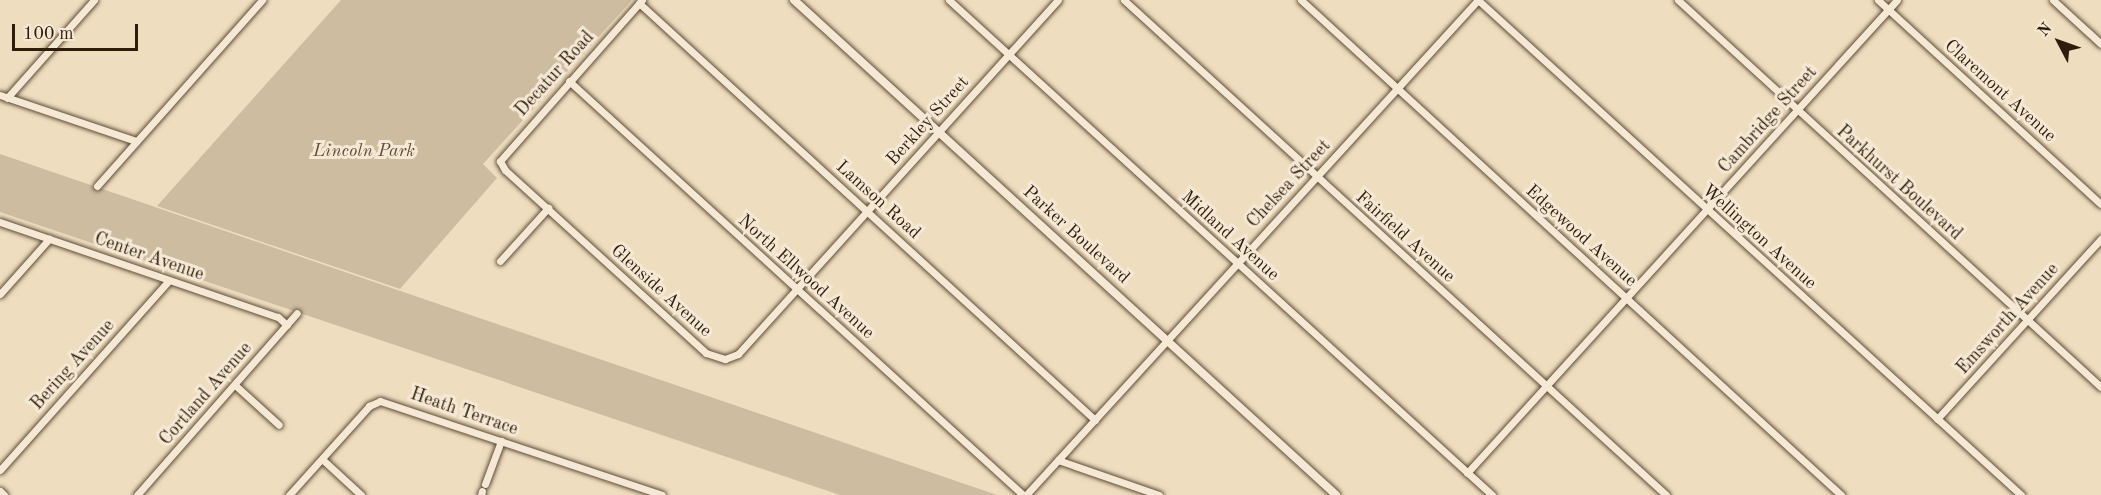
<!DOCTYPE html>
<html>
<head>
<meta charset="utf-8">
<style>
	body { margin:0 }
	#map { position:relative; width:2101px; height:495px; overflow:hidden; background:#efddbf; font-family:"Old Standard TT",serif }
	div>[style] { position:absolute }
	.green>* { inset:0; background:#cebca0 }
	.roads { filter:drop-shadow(0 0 2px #5e4d38) drop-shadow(0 0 2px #5e4d38) }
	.minor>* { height:7px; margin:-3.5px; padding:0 3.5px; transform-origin:3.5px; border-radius:3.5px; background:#f5e9d5 }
	.tertiary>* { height:8px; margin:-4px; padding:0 4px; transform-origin:4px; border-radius:4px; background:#f5e9d5 }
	span { translate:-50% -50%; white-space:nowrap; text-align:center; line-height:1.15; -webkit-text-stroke:6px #f5e9d5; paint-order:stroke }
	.street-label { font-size:18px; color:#2e1d0b }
	.park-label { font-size:18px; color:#5e4d38; font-style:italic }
	.north { position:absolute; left:2029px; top:12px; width:60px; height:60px; -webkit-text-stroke:4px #f5e9d5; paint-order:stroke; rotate:311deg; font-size:16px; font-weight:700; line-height:24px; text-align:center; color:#2e1d0b }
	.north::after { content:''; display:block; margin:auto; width:21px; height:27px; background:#2e1d0b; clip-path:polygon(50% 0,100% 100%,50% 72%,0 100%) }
	.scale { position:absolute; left:12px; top:24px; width:126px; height:27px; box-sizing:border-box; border:3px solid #2e1d0b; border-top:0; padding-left:8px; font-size:18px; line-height:21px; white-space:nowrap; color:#2e1d0b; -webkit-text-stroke:4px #f5e9d5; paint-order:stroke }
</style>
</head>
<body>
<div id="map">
	<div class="green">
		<div style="clip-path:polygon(341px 0,632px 0,483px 164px,497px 178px,400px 289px,157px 206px)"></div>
		<div style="clip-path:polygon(0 154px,997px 495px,840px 495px,0 212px)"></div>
	</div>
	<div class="roads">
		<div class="minor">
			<div style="left:642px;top:0;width:215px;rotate:131.4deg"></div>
			<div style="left:500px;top:161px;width:10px;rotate:61deg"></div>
			<div style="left:505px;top:170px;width:272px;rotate:42.3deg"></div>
			<div style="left:706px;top:353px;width:20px;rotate:18deg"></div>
			<div style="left:725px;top:359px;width:14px;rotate:-21deg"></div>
			<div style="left:738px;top:354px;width:477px;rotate:-47.9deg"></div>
			<div style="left:949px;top:0;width:735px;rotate:42.35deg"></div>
			<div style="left:1124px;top:0;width:734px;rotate:42.4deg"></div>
			<div style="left:1301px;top:0;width:733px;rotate:42.51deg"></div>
			<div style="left:1478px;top:0;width:735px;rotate:42.35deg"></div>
			<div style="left:1678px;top:0;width:573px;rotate:42.46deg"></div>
			<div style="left:1878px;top:0;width:302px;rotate:42.5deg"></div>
			<div style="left:2053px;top:0;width:65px;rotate:42.5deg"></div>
			<div style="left:639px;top:3px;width:618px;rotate:42.44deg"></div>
			<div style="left:569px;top:81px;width:614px;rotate:42.36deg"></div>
			<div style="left:0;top:95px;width:144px;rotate:18.7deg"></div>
			<div style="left:7px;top:98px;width:131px;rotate:-48.4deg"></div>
			<div style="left:97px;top:186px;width:249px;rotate:-48.4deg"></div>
			<div style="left:0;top:222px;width:294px;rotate:18.9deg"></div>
			<div style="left:278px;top:317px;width:12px;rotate:42deg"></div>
			<div style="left:500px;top:261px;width:72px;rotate:-47.8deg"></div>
			<div style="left:0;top:294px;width:74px;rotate:-48.3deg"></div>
			<div style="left:235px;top:385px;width:59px;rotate:42.3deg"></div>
			<div style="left:1937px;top:419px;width:244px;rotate:-47.7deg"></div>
			<div style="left:322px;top:459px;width:53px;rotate:42.7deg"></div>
			<div style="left:1058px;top:460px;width:107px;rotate:19.1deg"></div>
			<div style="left:0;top:470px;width:254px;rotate:-48.3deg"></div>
			<div style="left:1467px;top:473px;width:639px;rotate:-47.73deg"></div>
			<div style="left:485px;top:484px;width:46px;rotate:-69.6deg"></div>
			<div style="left:0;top:491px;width:6px;rotate:45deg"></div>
			<div style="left:137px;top:495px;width:242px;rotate:-48.7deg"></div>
			<div style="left:289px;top:495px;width:120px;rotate:-48deg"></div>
			<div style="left:369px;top:406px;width:12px;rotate:-24deg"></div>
			<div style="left:380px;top:401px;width:297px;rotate:18.4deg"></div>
			<div style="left:481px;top:495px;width:4px;rotate:-76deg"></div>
			<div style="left:1026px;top:495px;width:670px;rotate:-47.6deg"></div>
		</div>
		<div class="tertiary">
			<div style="left:794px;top:0;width:734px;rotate:42.4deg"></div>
		</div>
	</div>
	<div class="street-label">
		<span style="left:555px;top:74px;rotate:-48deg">Decatur Road</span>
		<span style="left:2000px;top:91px;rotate:42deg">Claremont Avenue</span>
		<span style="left:1768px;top:120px;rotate:-48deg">Cambridge Street</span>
		<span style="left:928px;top:121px;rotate:-48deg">Berkley Street</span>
		<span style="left:1899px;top:183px;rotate:42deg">Parkhurst Boulevard</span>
		<span style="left:1289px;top:184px;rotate:-47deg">Chelsea Street</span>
		<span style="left:878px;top:200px;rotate:42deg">Lamson Road</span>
		<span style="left:1076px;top:235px;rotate:42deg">Parker Boulevard</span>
		<span style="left:1230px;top:236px;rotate:42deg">Midland Avenue</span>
		<span style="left:1581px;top:236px;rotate:42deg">Edgewood Avenue</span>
		<span style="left:1405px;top:237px;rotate:42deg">Fairfield Avenue</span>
		<span style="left:1759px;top:237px;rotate:42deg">Wellington Avenue</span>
		<span style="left:149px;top:257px;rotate:19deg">Center Avenue</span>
		<span style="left:806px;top:277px;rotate:42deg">North Ellwood Avenue</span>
		<span style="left:661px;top:291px;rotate:42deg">Glenside Avenue</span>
		<span style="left:2008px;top:319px;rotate:-48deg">Emsworth Avenue</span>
		<span style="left:73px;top:365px;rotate:-48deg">Bering Avenue</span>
		<span style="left:206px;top:394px;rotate:-49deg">Cortland Avenue</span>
		<span style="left:464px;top:412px;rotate:19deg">Heath Terrace</span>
	</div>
	<div class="park-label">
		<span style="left:364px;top:151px">Lincoln Park</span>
	</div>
	<div class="north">N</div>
	<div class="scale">100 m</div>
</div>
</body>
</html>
